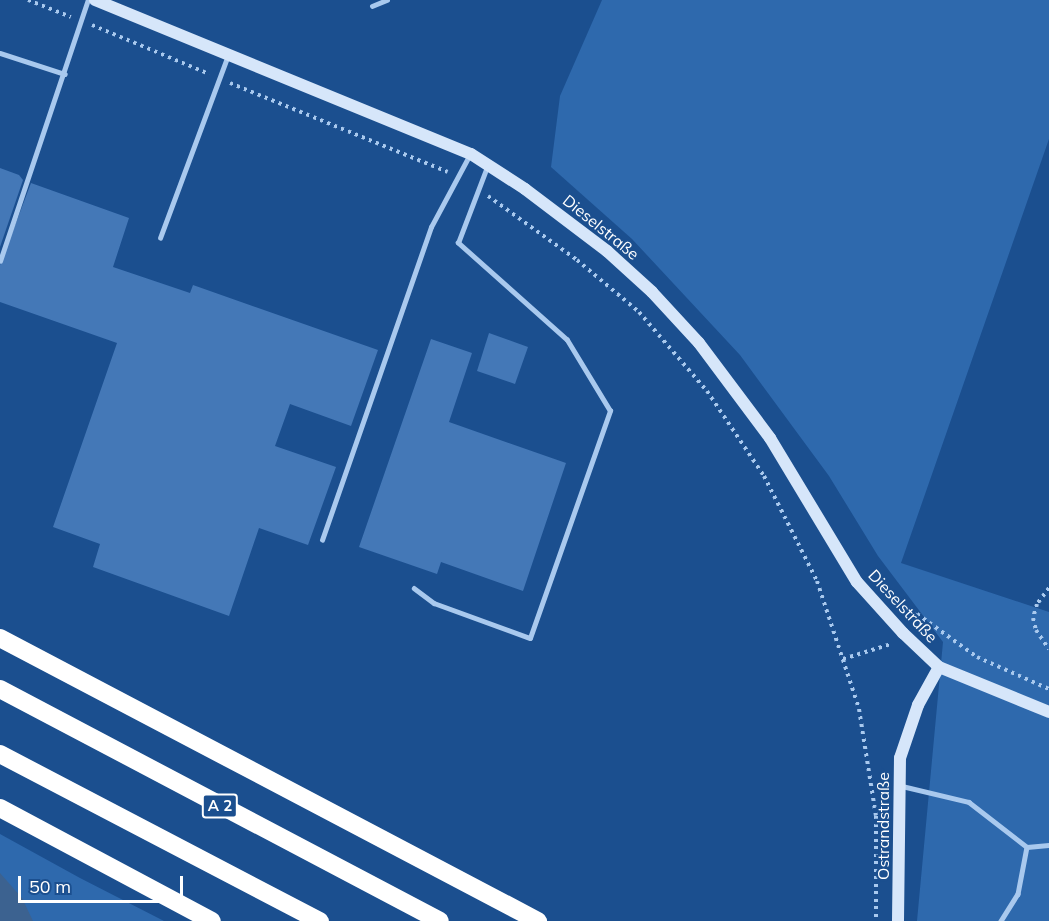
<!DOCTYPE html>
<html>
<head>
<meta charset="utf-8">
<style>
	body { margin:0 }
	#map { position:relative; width:1049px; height:921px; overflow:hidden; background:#1b4f8f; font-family:Mulish,sans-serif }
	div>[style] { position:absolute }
	.green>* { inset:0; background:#2e69ad }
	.water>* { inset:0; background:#3c6290 }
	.building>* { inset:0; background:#4478b7 }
	.path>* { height:4px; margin-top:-2px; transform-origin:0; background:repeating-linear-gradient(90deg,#a9c9ee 0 3px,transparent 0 7.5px) }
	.lane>* { height:4.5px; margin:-2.25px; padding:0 2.25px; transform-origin:2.25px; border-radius:2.25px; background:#a9c9ee }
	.secondary>* { height:12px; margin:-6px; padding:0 6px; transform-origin:6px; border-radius:6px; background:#d6e6fa }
	.highway>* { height:18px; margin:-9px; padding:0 9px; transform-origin:9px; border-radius:9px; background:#fff }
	span { translate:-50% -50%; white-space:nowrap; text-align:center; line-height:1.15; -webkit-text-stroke:4.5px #1b4f8f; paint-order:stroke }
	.shield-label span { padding:2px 4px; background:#1b4f8f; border:2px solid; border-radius:4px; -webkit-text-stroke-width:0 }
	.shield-label { font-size:15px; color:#fff; font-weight:700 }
	.street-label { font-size:16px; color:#fff }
	.scale { position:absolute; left:18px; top:876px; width:165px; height:27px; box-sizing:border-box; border:3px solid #fff; border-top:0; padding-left:8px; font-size:18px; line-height:21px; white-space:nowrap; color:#fff; -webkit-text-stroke:4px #1b4f8f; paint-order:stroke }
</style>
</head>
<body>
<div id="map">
	<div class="green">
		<div style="clip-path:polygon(602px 0,1049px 0,1049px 139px,901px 563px,1049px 612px,1049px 921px,917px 921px,943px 642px,878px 556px,829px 476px,740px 355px,632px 239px,551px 167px,560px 96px)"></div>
		<div style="clip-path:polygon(0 834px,80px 878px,164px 921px,0 921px)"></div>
	</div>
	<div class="water">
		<div style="clip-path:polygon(0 873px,22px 898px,33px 921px,0 921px)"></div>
	</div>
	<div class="building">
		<div style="clip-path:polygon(0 168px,19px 175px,23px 180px,0 247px)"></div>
		<div style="clip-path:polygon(31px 183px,129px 218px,113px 267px,190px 293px,193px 285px,378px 350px,351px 426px,290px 404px,275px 446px,336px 467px,308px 545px,259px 528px,229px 616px,93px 567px,100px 544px,53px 527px,117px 343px,0 302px,0 265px)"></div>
		<div style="clip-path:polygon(489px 333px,528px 347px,515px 384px,477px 371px)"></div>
		<div style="clip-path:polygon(431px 339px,472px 353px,449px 422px,566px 463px,523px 591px,441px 562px,437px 574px,359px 547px)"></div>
	</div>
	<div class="path">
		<div style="left:28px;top:0;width:46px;rotate:21.6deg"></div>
		<div style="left:92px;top:25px;width:127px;rotate:22.7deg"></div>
		<div style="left:230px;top:83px;width:235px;rotate:22.2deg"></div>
		<div style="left:488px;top:196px;width:110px;rotate:35.7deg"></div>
		<div style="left:577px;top:260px;width:81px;rotate:40deg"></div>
		<div style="left:639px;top:312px;width:104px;rotate:49.3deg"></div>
		<div style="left:707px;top:391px;width:102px;rotate:56.2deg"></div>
		<div style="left:764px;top:476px;width:118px;rotate:63.2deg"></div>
		<div style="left:817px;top:581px;width:135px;rotate:71.8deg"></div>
		<div style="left:859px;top:709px;width:108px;rotate:81deg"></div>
		<div style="left:876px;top:816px;width:105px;rotate:90deg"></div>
		<div style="left:1049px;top:588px;width:20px;rotate:127deg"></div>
		<div style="left:1037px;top:604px;width:15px;rotate:106deg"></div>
		<div style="left:1033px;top:618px;width:12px;rotate:76deg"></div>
		<div style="left:1036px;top:630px;width:23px;rotate:56deg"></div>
		<div style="left:912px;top:621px;width:9px;rotate:-54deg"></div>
		<div style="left:917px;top:614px;width:74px;rotate:35.6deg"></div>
		<div style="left:977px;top:657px;width:79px;rotate:24deg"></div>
		<div style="left:843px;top:659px;width:50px;rotate:-17.4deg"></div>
	</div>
	<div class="lane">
		<div style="left:372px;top:6px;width:16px;rotate:-22deg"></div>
		<div style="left:0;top:53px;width:68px;rotate:17.9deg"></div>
		<div style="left:160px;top:238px;width:195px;rotate:-69.6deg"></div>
		<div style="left:0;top:261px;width:275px;rotate:-71.4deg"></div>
		<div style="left:322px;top:540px;width:331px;rotate:-70.8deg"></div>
		<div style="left:431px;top:227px;width:81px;rotate:-61.8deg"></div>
		<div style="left:414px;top:588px;width:25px;rotate:37deg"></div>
		<div style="left:434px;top:603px;width:102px;rotate:20deg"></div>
		<div style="left:530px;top:638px;width:241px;rotate:-70.6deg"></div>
		<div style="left:610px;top:411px;width:83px;rotate:-121.2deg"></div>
		<div style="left:567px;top:340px;width:146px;rotate:-138.3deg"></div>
		<div style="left:458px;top:243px;width:81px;rotate:-69.1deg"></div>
		<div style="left:902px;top:786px;width:69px;rotate:13.4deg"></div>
		<div style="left:969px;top:802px;width:73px;rotate:37.8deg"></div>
		<div style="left:1027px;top:847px;width:48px;rotate:100.8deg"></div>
		<div style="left:1018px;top:894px;width:32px;rotate:122deg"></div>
		<div style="left:1027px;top:847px;width:22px;rotate:-5deg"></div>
	</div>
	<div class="secondary">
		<div style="left:95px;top:0;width:406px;rotate:22.3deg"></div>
		<div style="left:471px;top:154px;width:64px;rotate:32.9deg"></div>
		<div style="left:525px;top:189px;width:103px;rotate:37.1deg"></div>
		<div style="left:607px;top:251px;width:61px;rotate:42.3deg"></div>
		<div style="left:652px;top:292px;width:69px;rotate:47.3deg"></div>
		<div style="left:699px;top:343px;width:119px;rotate:53.2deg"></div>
		<div style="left:770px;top:438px;width:168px;rotate:58.9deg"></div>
		<div style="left:857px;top:582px;width:69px;rotate:48deg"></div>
		<div style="left:903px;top:633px;width:50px;rotate:43.4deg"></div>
		<div style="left:939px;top:667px;width:119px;rotate:22.2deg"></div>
		<div style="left:898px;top:921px;width:163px;rotate:-89.3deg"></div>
		<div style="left:900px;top:758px;width:56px;rotate:-71.2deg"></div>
		<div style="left:918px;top:705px;width:43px;rotate:-61.1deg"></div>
	</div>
	<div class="highway">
		<div style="left:0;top:638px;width:608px;rotate:27.75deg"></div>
		<div style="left:0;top:689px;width:497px;rotate:27.8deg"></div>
		<div style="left:0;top:754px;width:361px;rotate:27.6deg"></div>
		<div style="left:0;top:808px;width:240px;rotate:28.1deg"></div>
	</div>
	<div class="shield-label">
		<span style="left:220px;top:806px">A 2</span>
	</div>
	<div class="street-label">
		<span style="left:601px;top:227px;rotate:39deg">Dieselstraße</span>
		<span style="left:903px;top:606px;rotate:47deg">Dieselstraße</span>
		<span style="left:883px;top:826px;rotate:-90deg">Ostrandstraße</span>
	</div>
	<div class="scale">50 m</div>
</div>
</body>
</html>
